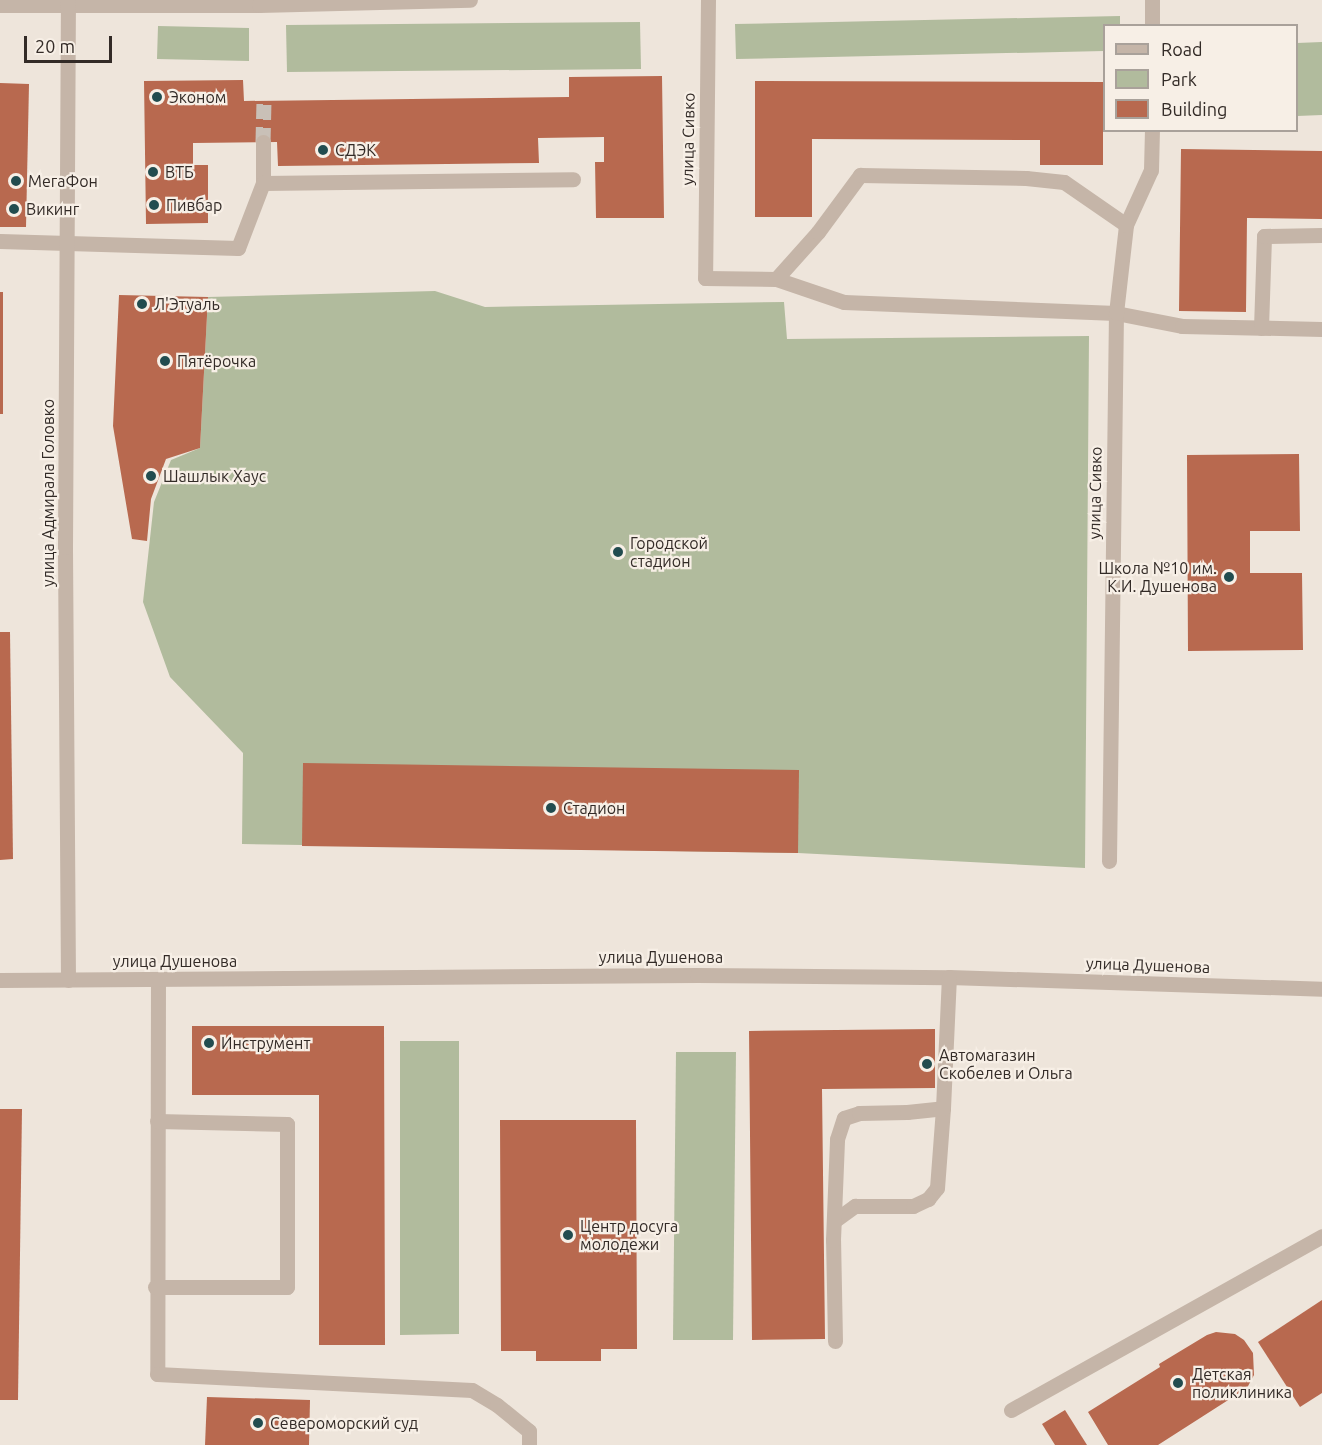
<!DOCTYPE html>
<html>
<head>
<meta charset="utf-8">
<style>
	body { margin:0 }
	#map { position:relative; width:1322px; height:1445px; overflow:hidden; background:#eee5db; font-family:Ubuntu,sans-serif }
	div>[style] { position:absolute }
	.green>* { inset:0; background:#b1bb9d }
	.building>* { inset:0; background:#b8694f }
	.minor-tunnel>* { height:15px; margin-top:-7.5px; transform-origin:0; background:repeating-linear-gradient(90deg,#c9c0b7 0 15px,transparent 0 23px) }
	.minor>* { height:15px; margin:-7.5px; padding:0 7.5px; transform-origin:7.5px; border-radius:7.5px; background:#c5b5a8 }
	.dots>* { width:16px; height:16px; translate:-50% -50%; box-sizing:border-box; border:3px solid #f7efe6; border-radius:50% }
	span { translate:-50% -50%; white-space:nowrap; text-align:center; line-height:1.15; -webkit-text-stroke:4.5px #f7efe6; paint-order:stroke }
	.poi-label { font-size:16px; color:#332b27 }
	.left { translate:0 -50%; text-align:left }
	.right { translate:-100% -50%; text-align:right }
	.street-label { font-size:16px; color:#332b27 }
	.legend { position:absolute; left:1103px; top:24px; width:195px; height:108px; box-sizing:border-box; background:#f7efe6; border:2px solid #a9a19a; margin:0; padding:8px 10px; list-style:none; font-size:18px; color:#332b27 }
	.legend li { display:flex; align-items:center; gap:12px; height:30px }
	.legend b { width:30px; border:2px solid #a9a19a }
	.scale { position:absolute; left:24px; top:36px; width:88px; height:27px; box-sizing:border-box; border:3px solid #332b27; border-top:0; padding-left:8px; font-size:18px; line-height:21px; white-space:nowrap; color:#332b27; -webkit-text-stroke:4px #f7efe6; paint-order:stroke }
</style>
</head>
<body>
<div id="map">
	<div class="green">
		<div style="clip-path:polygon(1120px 16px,1120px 25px,1104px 26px,1104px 51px,736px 59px,735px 24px)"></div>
		<div style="clip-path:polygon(640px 22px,641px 69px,287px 72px,286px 25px)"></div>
		<div style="clip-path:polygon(158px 26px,249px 28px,249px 61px,157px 59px)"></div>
		<div style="clip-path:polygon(1322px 42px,1322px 115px,1297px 116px,1297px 43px)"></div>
		<div style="clip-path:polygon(435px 291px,485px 307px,784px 302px,787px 339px,1089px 336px,1085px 868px,798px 853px,242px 844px,243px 753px,170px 677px,143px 602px,154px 502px,171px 460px,200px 448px,208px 297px)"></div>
		<div style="clip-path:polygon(400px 1041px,459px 1041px,459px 1334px,400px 1335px)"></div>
		<div style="clip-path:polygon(676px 1052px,736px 1052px,733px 1340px,673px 1340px)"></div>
	</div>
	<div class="building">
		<div style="clip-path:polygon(662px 76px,664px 218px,596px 218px,595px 162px,604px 162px,604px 137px,538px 138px,539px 163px,278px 166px,277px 142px,193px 143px,193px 165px,208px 165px,208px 223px,146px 224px,144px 81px,243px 80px,244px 101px,569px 97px,569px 77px)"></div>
		<div style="clip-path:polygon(755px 81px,1103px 82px,1103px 165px,1040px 165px,1040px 140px,812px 139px,812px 217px,755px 217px)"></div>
		<div style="clip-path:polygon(0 83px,29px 84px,26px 227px,0 227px)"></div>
		<div style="clip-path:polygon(1181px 149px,1322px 151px,1322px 219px,1247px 218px,1246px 312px,1179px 311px)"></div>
		<div style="clip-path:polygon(0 292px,3px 292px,3px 414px,0 414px)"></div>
		<div style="clip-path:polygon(119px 295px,208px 297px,200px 448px,166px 459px,151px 499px,147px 541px,132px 539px,113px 426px)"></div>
		<div style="clip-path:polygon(1299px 454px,1300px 531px,1250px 531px,1250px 573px,1302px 573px,1303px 650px,1188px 651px,1187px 455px)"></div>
		<div style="clip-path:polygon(0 632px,10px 632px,13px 859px,0 860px)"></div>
		<div style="clip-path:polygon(303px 763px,799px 770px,798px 853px,302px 846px)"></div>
		<div style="clip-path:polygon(192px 1026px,384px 1026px,385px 1345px,319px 1345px,319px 1095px,192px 1095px)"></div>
		<div style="clip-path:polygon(935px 1029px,935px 1088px,822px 1089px,825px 1339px,752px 1340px,749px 1031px)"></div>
		<div style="clip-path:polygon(0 1109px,22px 1109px,18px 1400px,0 1400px)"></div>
		<div style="clip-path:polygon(500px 1120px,636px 1120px,637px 1349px,601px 1349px,601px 1361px,536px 1361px,536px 1351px,501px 1351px)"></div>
		<div style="clip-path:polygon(1322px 1300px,1322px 1393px,1300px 1407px,1258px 1342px)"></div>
		<div style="clip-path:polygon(1216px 1332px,1235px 1334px,1244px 1340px,1253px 1353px,1254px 1375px,1247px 1388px,1158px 1445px,1108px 1445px,1088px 1412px,1160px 1367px,1159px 1364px,1207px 1335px)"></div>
		<div style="clip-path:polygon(207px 1397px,310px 1400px,309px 1445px,205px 1445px)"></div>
		<div style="clip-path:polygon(1065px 1410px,1087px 1445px,1055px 1445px,1042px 1424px)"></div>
	</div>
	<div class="minor-tunnel">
		<div style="left:263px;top:142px;width:41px;rotate:-88.6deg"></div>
	</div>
	<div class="minor">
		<div style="left:708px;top:0;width:278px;rotate:90.6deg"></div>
		<div style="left:705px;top:278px;width:71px;rotate:0.8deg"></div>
		<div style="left:776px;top:279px;width:72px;rotate:18.7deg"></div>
		<div style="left:844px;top:302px;width:272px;rotate:2.3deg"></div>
		<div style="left:1116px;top:313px;width:67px;rotate:11.1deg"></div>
		<div style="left:1182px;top:326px;width:140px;rotate:1.2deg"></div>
		<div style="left:0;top:5px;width:259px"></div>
		<div style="left:259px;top:5px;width:211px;rotate:-1.4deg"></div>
		<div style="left:1152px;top:26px;width:26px;rotate:-90deg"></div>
		<div style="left:263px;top:183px;width:41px;rotate:-90deg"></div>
		<div style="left:0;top:241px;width:238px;rotate:1.7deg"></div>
		<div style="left:238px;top:248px;width:70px;rotate:-69deg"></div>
		<div style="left:263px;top:183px;width:310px;rotate:-0.7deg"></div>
		<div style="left:776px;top:279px;width:63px;rotate:-48.2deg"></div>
		<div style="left:818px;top:232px;width:71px;rotate:-53.6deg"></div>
		<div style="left:860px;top:175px;width:166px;rotate:1deg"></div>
		<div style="left:1026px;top:178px;width:38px;rotate:6deg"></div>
		<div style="left:1064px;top:182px;width:75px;rotate:34.7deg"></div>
		<div style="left:1261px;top:328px;width:92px;rotate:-88.1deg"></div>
		<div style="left:1264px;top:236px;width:58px;rotate:-1deg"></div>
		<div style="left:1109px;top:861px;width:548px;rotate:-89.27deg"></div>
		<div style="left:1116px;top:313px;width:89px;rotate:-83.5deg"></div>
		<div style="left:1126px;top:225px;width:60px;rotate:-65.6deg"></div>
		<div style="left:1151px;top:170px;width:40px;rotate:-88.6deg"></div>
		<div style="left:158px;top:979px;width:395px;rotate:90.1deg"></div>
		<div style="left:157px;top:1374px;width:315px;rotate:2.9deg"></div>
		<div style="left:472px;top:1390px;width:29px;rotate:31deg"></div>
		<div style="left:497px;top:1405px;width:41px;rotate:39.1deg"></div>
		<div style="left:529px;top:1431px;width:14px;rotate:90deg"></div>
		<div style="left:0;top:980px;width:697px;rotate:-0.41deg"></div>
		<div style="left:697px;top:975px;width:252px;rotate:0.5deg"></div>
		<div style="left:949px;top:977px;width:373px;rotate:1.8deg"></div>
		<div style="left:68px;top:980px;width:433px;rotate:-90.4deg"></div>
		<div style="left:65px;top:547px;width:547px;rotate:-89.69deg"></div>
		<div style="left:834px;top:1221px;width:26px;rotate:-36deg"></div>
		<div style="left:855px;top:1206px;width:58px"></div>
		<div style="left:913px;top:1206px;width:17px;rotate:-25deg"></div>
		<div style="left:928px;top:1199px;width:14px;rotate:-51deg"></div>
		<div style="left:937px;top:1188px;width:80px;rotate:-85.7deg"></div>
		<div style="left:155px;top:1287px;width:132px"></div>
		<div style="left:287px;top:1287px;width:163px;rotate:-90deg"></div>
		<div style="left:287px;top:1124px;width:130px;rotate:-178.7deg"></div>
		<div style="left:835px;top:1341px;width:101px;rotate:-91.1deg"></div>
		<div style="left:833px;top:1240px;width:101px;rotate:-87.7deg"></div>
		<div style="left:837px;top:1139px;width:22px;rotate:-72deg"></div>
		<div style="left:844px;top:1118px;width:16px;rotate:-18deg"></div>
		<div style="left:859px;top:1113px;width:48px;rotate:-1.2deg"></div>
		<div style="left:907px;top:1112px;width:36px;rotate:-6deg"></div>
		<div style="left:943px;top:1108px;width:131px;rotate:-87.4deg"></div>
		<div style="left:1011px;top:1410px;width:356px;rotate:-29.2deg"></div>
	</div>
	<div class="dots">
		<div style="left:157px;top:97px;background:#224c4f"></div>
		<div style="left:323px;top:150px;background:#224c4f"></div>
		<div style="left:153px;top:172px;background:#224c4f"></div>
		<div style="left:16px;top:181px;background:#224c4f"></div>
		<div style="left:154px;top:205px;background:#224c4f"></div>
		<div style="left:14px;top:209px;background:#224c4f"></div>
		<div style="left:142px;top:304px;background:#224c4f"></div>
		<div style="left:165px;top:361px;background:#224c4f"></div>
		<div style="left:151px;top:476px;background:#224c4f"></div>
		<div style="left:618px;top:552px;background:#224c4f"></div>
		<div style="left:1229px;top:577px;background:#224c4f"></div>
		<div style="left:551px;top:808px;background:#224c4f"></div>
		<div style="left:209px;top:1043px;background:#224c4f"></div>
		<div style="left:927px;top:1064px;background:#224c4f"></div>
		<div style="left:568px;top:1235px;background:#224c4f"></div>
		<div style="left:1178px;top:1383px;background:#224c4f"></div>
		<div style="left:258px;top:1423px;background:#224c4f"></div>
	</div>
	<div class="poi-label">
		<span class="left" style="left:169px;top:97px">Эконом</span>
		<span class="left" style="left:335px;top:150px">СДЭК</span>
		<span class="left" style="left:165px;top:172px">ВТБ</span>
		<span class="left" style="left:28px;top:181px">МегаФон</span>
		<span class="left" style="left:166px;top:205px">Пивбар</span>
		<span class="left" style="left:26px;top:209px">Викинг</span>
		<span class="left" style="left:154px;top:304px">Л'Этуаль</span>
		<span class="left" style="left:177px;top:361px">Пятёрочка</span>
		<span class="left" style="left:163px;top:476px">Шашлык Хаус</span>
		<span class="left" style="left:630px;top:552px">Городской<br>стадион</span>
		<span class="right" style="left:1217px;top:577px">Школа №10 им.<br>К.И. Душенова</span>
		<span class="left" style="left:563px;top:808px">Стадион</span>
		<span class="left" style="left:221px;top:1043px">Инструмент</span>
		<span class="left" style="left:939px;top:1064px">Автомагазин<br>Скобелев и Ольга</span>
		<span class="left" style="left:580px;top:1235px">Центр досуга<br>молодежи</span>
		<span class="left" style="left:1192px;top:1383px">Детская<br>поликлиника</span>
		<span class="left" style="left:270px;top:1423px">Североморский суд</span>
	</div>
	<div class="street-label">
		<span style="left:688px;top:139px;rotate:-89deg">улица Сивко</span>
		<span style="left:48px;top:493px;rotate:-90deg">улица Адмирала Головко</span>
		<span style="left:1095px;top:493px;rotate:-89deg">улица Сивко</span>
		<span style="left:661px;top:957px">улица Душенова</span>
		<span style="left:175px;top:961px">улица Душенова</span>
		<span style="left:1148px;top:965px;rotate:2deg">улица Душенова</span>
	</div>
	<ul class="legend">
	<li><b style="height:8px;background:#c5b5a8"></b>Road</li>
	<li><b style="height:16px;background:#b1bb9d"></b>Park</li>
	<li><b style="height:16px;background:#b8694f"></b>Building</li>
	</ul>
	<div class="scale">20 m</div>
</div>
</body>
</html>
